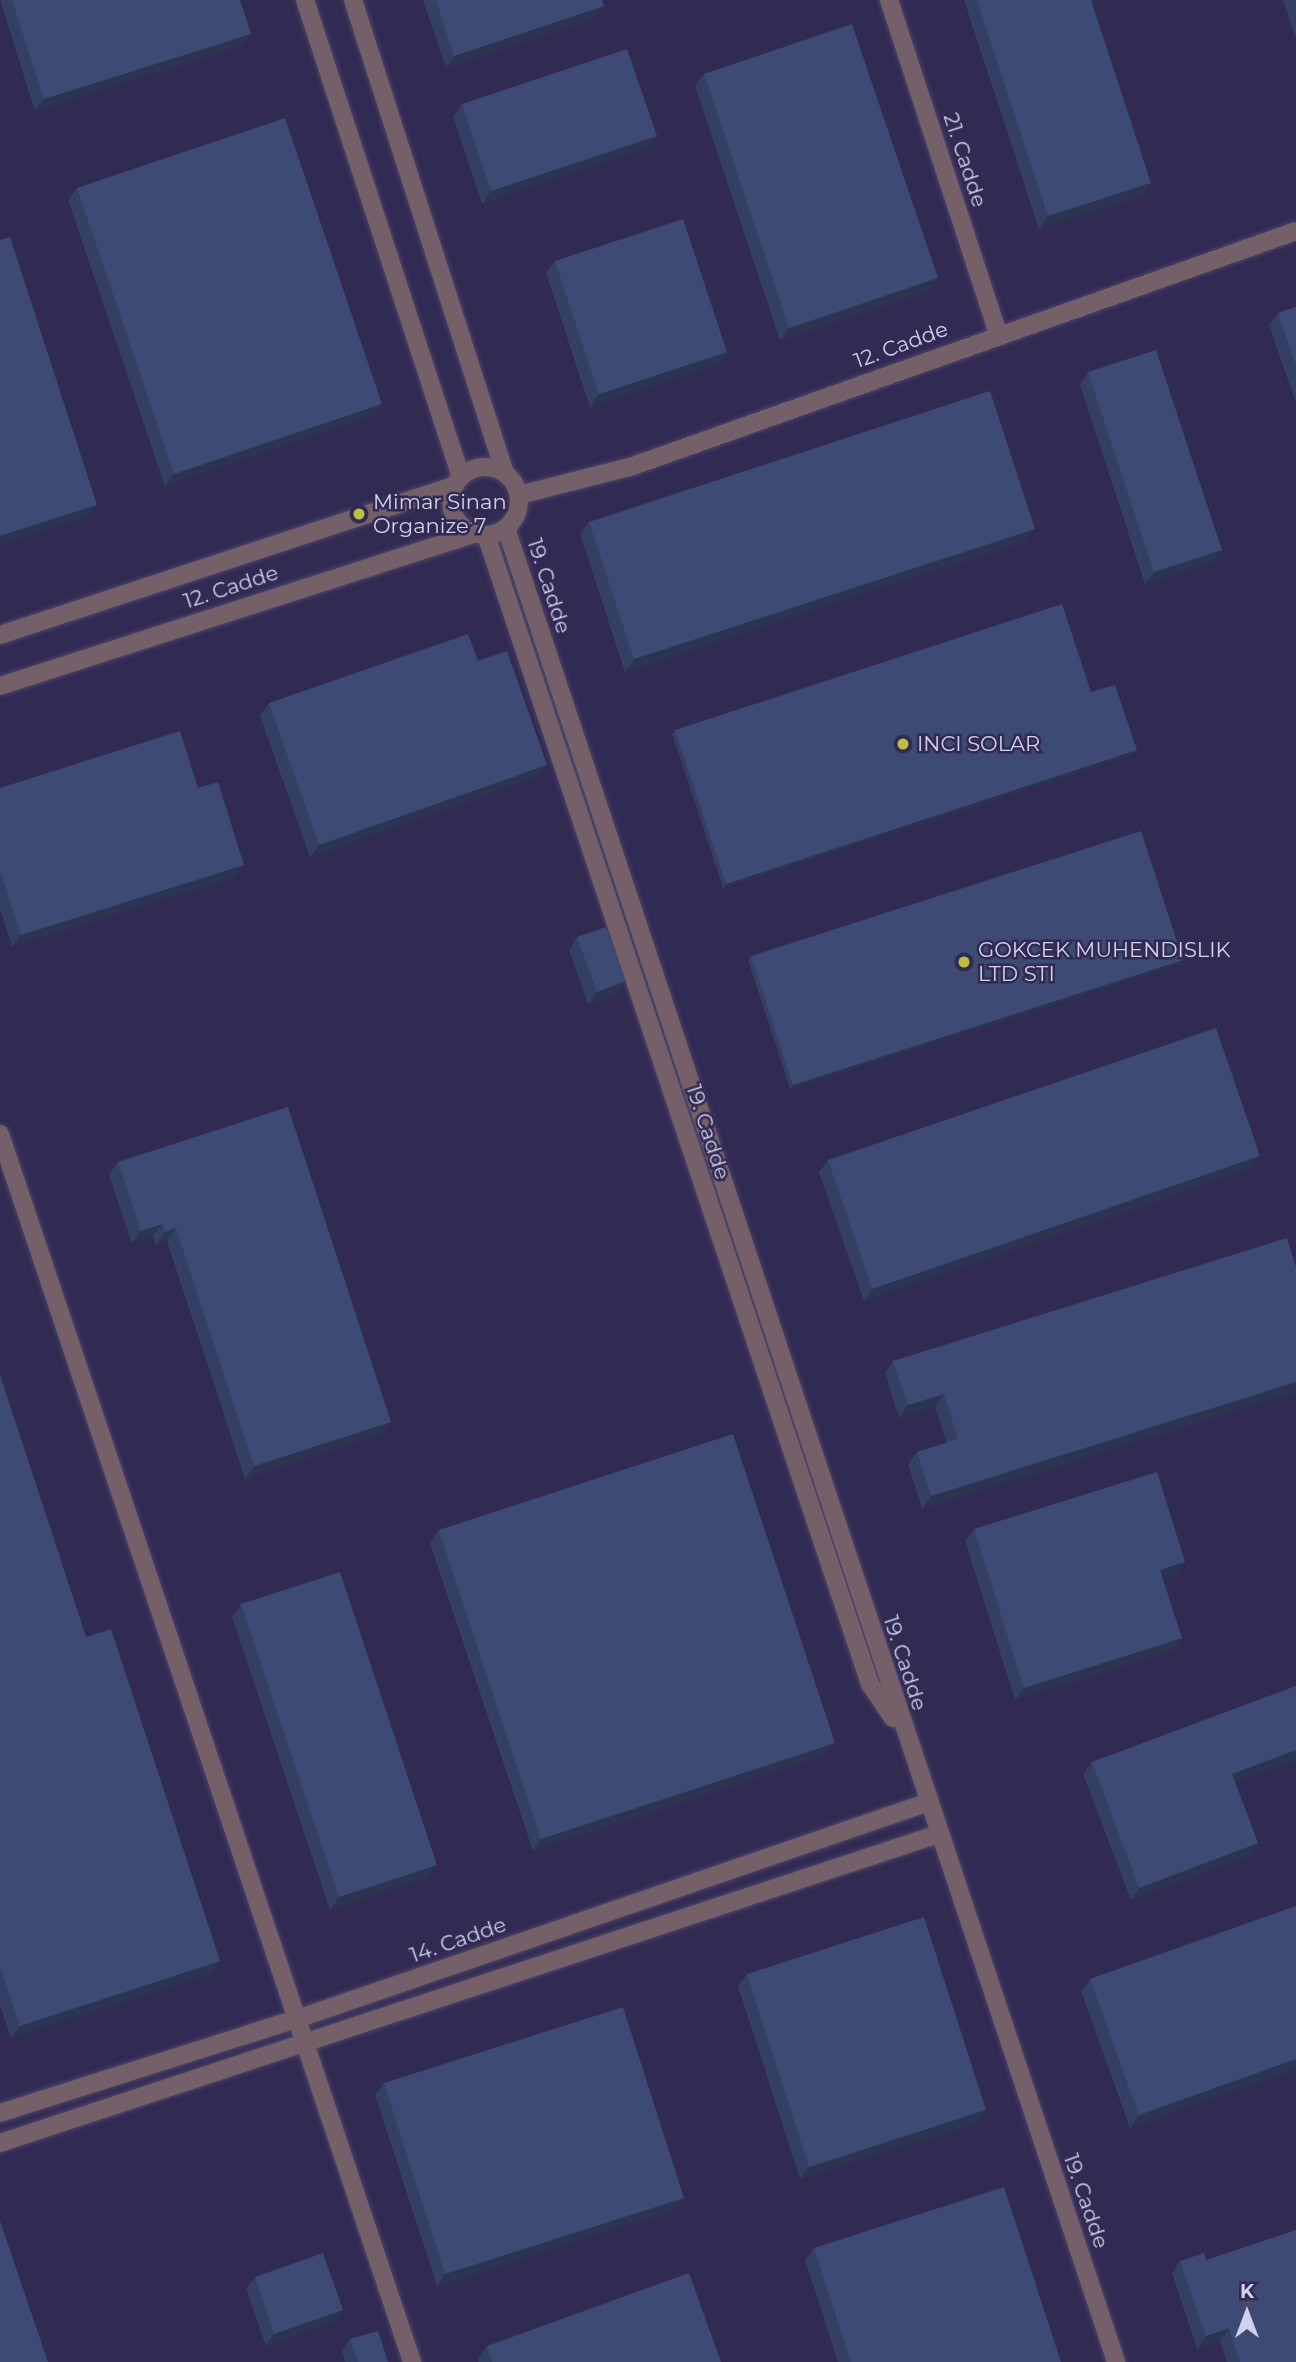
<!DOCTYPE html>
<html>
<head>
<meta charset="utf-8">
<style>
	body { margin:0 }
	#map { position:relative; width:1296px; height:2362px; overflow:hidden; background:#312a52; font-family:Montserrat,sans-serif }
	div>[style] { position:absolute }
	.roads { filter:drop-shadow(0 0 2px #4b456a) drop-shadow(0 0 2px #4b456a) }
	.minor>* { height:18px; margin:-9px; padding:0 9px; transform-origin:9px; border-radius:9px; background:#755f69 }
	.minor>.ring { margin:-9px; padding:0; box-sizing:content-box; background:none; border:18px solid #755f69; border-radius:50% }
	.wall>* { inset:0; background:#344063 }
	.shaded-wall>* { inset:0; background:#2b3450 }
	.building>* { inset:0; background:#3d4a73 }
	.dots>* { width:19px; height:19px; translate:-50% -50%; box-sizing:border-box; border:4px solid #312a52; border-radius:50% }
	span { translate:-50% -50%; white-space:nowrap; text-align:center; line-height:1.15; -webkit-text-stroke:5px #312a52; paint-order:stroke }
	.street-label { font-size:21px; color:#d2d0ea }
	.poi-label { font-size:21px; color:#d2d0ea }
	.left { translate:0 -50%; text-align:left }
	.north { position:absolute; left:1212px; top:2278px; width:70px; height:70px; -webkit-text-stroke:5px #312a52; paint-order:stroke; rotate:0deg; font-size:19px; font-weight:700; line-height:28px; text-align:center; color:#d2d0ea }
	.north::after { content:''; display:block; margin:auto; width:24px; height:32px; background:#d2d0ea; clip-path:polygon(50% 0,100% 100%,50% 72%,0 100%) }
</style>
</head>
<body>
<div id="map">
	<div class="roads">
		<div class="minor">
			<div style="left:305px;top:0;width:502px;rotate:71.89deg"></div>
			<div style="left:353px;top:0;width:497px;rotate:72.2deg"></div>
			<div style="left:889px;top:0;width:350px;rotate:71.9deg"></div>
			<div class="ring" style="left:451px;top:467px;width:50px;height:50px"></div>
			<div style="left:519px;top:495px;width:114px;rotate:-14.2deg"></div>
			<div style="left:630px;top:467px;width:707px;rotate:-19.51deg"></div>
			<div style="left:506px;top:528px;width:1933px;rotate:71.6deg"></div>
			<div style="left:486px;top:535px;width:1211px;rotate:71.52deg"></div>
			<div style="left:870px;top:1684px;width:41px;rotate:55.9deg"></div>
			<div style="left:0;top:635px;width:479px;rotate:-18.2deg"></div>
			<div style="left:0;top:686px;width:500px;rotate:-17.8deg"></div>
			<div style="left:0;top:1134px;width:1295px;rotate:71.45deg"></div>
			<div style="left:0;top:2113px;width:312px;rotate:-17.6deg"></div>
			<div style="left:297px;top:2019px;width:668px;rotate:-18.95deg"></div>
			<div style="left:0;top:2143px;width:989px;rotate:-18.22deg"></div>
		</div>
	</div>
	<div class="wall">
		<div style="clip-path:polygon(0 0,240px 0,251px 34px,242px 46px,35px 111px)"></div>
		<div style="clip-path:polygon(423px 0,602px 0,604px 6px,595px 18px,446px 68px)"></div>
		<div style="clip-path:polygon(964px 0,1091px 0,1143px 195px,1039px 229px)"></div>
		<div style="clip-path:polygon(1283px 0,1296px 0,1296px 39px)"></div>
		<div style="clip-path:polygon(704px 74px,929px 291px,780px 340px,695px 86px)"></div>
		<div style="clip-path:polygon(462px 104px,648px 148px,482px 204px,453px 117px)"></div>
		<div style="clip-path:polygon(77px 188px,373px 416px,165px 486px,68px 200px)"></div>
		<div style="clip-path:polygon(555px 261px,727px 352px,719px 365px,590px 407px,546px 273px)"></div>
		<div style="clip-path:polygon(1296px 307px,1296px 403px,1269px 325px,1278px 313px)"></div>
		<div style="clip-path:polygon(1088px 372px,1213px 562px,1145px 584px,1080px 385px)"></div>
		<div style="clip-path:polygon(589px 522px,1026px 541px,625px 672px,580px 534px)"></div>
		<div style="clip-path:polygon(1091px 692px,1137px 750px,1134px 754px,723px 888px,672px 734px,675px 730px)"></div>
		<div style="clip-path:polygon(269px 703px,538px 777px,310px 857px,260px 716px)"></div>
		<div style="clip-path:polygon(0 788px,244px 865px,235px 877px,12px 947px,0 909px)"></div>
		<div style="clip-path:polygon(577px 937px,626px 981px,617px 994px,588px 1004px,569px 950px)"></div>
		<div style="clip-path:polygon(751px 956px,1183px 960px,1180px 964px,790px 1089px,748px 960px)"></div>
		<div style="clip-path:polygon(828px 1160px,1251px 1169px,864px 1301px,819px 1172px)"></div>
		<div style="clip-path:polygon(118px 1162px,391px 1422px,382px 1434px,245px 1479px,167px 1241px,156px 1245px,153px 1236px,132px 1243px,109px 1175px)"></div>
		<div style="clip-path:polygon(1296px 1267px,1296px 1392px,922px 1509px,908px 1464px,917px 1452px,947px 1443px,935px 1407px,899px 1418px,885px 1373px,893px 1361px)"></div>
		<div style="clip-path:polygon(0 1375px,86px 1637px,220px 1961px,212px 1973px,11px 2038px,0 2005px)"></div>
		<div style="clip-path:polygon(974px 1529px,1177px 1575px,1163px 1579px,1173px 1651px,1015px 1700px,965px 1541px)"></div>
		<div style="clip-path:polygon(439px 1530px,826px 1755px,533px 1851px,430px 1543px)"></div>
		<div style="clip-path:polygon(241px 1604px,429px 1877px,330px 1910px,232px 1617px)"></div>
		<div style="clip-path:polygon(1296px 1686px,1296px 1760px,1235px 1782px,1258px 1843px,1249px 1856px,1131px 1900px,1083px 1774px,1092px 1762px)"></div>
		<div style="clip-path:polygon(1296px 1906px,1296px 2069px,1130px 2128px,1081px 1991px,1090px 1979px)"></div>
		<div style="clip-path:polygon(747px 1974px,977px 2123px,800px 2179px,738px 1986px)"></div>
		<div style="clip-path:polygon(384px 2083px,684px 2198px,675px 2210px,437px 2286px,375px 2095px)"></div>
		<div style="clip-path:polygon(814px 2248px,1061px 2362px,838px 2362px,805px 2260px)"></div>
		<div style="clip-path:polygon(1206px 2260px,1296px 2362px,1227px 2362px,1220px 2341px,1197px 2349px,1172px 2273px,1180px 2261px)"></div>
		<div style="clip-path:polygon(255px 2277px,343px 2310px,334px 2322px,266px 2346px,246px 2289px)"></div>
		<div style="clip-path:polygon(350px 2339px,388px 2362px,345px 2362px,342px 2352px)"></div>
		<div style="clip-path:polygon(487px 2346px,721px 2362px,479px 2362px,478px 2359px)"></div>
	</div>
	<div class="shaded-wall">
		<div style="clip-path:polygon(604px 6px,595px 18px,446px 68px,454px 56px)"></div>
		<div style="clip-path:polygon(251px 34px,242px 46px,35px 111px,44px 99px)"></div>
		<div style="clip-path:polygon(657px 136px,648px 148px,482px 204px,491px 191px)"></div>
		<div style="clip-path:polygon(1151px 183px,1143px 195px,1039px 229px,1048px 216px)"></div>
		<div style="clip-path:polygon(938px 278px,929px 291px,780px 340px,789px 328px)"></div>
		<div style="clip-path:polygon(727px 352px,719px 365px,590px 407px,599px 394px)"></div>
		<div style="clip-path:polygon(382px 404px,373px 416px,165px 486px,174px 474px)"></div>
		<div style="clip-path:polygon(97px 505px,89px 517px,0 546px,0 536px)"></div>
		<div style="clip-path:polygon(1035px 529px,1026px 541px,625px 672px,634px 659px)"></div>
		<div style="clip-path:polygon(1222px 550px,1213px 562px,1145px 584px,1154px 572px)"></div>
		<div style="clip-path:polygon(1137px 750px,1134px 754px,723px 888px,726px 884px)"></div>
		<div style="clip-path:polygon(547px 765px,538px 777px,310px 857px,319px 845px)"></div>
		<div style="clip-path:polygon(244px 865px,235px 877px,12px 947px,21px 935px)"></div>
		<div style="clip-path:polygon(1183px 960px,1180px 964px,790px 1089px,793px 1085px)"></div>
		<div style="clip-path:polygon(626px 981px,617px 994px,588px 1004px,597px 992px)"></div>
		<div style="clip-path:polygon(1260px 1156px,1251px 1169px,864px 1301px,872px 1289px)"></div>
		<div style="clip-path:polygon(162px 1224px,153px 1236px,132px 1243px,141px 1231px)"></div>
		<div style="clip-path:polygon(176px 1228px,167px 1241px,156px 1245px,165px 1232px)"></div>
		<div style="clip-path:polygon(1296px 1382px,1296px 1392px,922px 1509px,931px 1496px)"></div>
		<div style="clip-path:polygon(944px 1394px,935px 1407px,899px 1418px,908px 1405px)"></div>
		<div style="clip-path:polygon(391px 1422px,382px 1434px,245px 1479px,254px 1466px)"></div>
		<div style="clip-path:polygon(1185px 1562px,1177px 1575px,1152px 1583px,1160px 1570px)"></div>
		<div style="clip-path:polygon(1182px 1638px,1173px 1651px,1015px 1700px,1024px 1688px)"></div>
		<div style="clip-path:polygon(835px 1743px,826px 1755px,533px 1851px,541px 1839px)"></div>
		<div style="clip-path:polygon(1296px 1750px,1296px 1760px,1224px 1787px,1232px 1774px)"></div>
		<div style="clip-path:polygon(1258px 1843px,1249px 1856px,1131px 1900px,1139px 1888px)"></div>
		<div style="clip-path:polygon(437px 1865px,429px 1877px,330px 1910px,339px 1897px)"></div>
		<div style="clip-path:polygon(220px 1961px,212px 1973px,11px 2038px,20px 2026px)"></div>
		<div style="clip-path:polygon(1296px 2059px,1296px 2069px,1130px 2128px,1139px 2115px)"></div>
		<div style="clip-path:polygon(986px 2110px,977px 2123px,800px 2179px,809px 2167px)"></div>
		<div style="clip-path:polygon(684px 2198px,675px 2210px,437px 2286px,445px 2274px)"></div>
		<div style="clip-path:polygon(343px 2310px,334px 2322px,266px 2346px,274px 2334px)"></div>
		<div style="clip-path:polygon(1229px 2328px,1220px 2341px,1197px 2349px,1206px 2336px)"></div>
	</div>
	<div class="building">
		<div style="clip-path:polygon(12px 0,240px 0,251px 34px,44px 99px)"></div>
		<div style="clip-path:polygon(436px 0,602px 0,604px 6px,454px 56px)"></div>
		<div style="clip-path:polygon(977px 0,1091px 0,1151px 183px,1048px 216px)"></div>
		<div style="clip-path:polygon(852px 24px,938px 278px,789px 328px,704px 74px)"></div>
		<div style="clip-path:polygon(627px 49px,657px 136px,491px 191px,462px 104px)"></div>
		<div style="clip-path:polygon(285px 118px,382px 404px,174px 474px,77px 188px)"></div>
		<div style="clip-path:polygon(683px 219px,727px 352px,599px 394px,555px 261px)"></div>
		<div style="clip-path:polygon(10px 237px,97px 505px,0 536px,0 240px)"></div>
		<div style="clip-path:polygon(1296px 307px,1296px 365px,1278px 313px)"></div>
		<div style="clip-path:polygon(1156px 350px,1222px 550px,1154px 572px,1088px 372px)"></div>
		<div style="clip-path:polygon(990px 391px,1035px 529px,634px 659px,589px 522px)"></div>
		<div style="clip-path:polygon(1062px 604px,1091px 692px,1115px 685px,1137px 750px,726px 884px,675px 730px)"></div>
		<div style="clip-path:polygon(468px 634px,478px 661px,507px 651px,547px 765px,319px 845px,269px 703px)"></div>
		<div style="clip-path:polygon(180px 731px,198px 788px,218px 782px,244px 865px,21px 935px,0 869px,0 788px)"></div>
		<div style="clip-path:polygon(1141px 831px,1183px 960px,793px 1085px,751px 956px)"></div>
		<div style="clip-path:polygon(606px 927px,626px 981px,597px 992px,577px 937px)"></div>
		<div style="clip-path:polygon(1216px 1028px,1260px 1156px,872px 1289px,828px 1160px)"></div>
		<div style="clip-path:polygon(288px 1107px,391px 1422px,254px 1466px,176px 1228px,165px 1232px,162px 1224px,141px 1231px,118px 1162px)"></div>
		<div style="clip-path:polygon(1287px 1238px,1296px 1267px,1296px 1382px,931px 1496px,917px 1452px,958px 1439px,944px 1394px,908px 1405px,893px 1361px)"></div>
		<div style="clip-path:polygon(0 1375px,86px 1637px,111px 1629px,220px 1961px,20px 2026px,0 1966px)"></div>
		<div style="clip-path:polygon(733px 1434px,835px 1743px,541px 1839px,439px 1530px)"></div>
		<div style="clip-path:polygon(1157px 1472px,1185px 1562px,1160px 1570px,1182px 1638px,1024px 1688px,974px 1529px)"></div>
		<div style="clip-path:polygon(340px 1572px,437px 1865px,339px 1897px,241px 1604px)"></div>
		<div style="clip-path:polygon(1296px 1686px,1296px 1750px,1232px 1774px,1258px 1843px,1139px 1888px,1092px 1762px)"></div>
		<div style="clip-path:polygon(1296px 1906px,1296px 2059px,1139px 2115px,1090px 1979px)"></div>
		<div style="clip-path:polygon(924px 1917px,986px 2110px,809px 2167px,747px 1974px)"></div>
		<div style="clip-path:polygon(623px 2007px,684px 2198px,445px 2274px,384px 2083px)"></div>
		<div style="clip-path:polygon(1004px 2187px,1061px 2362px,851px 2362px,814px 2248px)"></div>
		<div style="clip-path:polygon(0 2221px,48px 2362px,0 2362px)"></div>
		<div style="clip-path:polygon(1296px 2230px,1296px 2362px,1240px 2362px,1229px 2328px,1206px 2336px,1180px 2261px,1204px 2253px,1206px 2260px)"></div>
		<div style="clip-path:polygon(323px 2253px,343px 2310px,274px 2334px,255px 2277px)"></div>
		<div style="clip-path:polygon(689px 2273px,721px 2362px,492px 2362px,487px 2346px)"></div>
		<div style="clip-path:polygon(378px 2331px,388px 2362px,358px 2362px,350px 2339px)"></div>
	</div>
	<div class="dots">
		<div style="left:359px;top:514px;background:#bebf42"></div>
		<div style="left:903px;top:744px;background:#bebf42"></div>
		<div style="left:964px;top:962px;background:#bebf42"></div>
	</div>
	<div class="street-label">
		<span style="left:965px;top:160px;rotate:72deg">21. Cadde</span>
		<span style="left:901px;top:345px;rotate:-20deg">12. Cadde</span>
		<span style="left:549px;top:586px;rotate:72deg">19. Cadde</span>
		<span style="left:231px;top:587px;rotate:-18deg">12. Cadde</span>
		<span style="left:708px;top:1132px;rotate:72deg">19. Cadde</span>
		<span style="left:905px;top:1663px;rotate:72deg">19. Cadde</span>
		<span style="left:458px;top:1940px;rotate:-19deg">14. Cadde</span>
		<span style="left:1086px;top:2201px;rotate:71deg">19. Cadde</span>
	</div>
	<div class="poi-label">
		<span class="left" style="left:373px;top:514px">Mimar Sinan<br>Organize 7</span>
		<span class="left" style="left:917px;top:744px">INCI SOLAR</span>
		<span class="left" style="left:978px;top:962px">GOKCEK MUHENDISLIK<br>LTD STI</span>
	</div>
	<div class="north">K</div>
</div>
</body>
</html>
